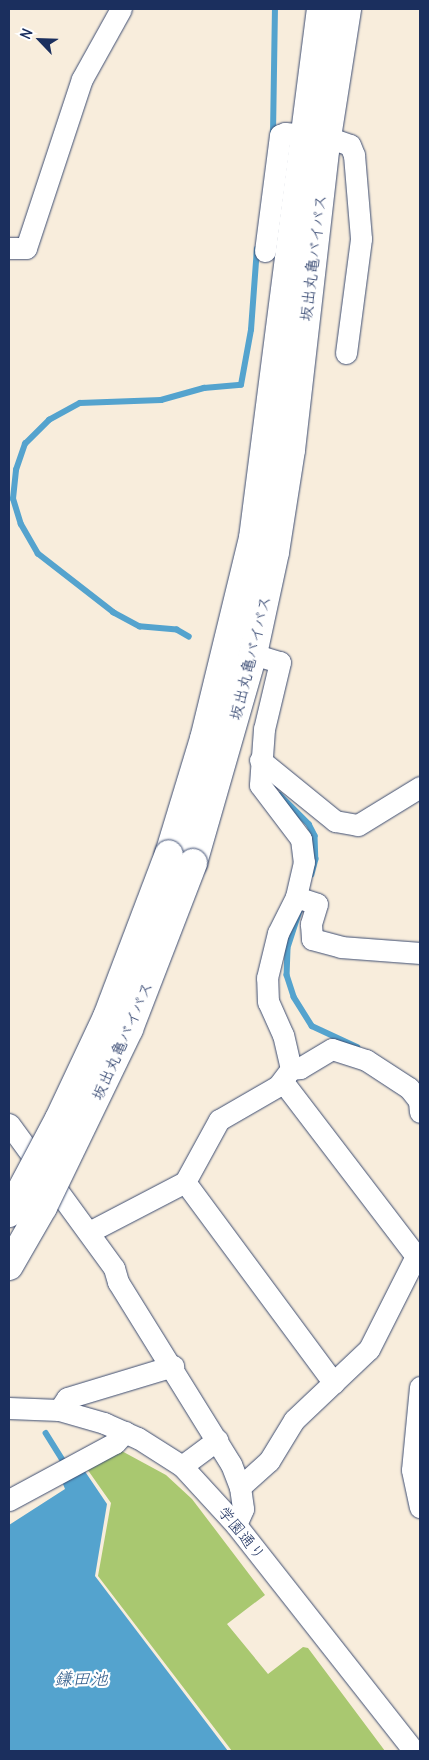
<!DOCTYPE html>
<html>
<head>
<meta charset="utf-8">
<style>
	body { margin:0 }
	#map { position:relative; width:429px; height:1760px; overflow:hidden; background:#f8eddc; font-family:Delius,"Klee One",sans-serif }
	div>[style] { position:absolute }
	.green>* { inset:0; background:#a9c870 }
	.water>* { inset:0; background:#54a3ce }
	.stream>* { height:5.5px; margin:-2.75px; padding:0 2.75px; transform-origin:2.75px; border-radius:2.75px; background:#54a3ce }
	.roads { filter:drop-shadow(0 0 1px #3c4c71) drop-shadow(0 0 1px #3c4c71) }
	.minor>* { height:21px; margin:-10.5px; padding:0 10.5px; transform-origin:10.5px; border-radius:10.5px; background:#fff }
	.highway>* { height:28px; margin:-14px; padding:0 14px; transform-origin:14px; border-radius:14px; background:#fff }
	.bridges { filter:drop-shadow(0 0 1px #3c4c71) drop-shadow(0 0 1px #3c4c71) }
	.highway-bridge>* { height:28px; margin:-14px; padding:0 14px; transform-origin:14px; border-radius:14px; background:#fff }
	span { translate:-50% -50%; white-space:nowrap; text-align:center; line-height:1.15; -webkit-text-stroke:4.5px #fff; paint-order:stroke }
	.street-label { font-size:16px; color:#1b2f5e }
	.water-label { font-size:18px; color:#325d8b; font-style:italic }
	.frame { position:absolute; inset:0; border:10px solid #1b2f5e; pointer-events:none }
	.north { position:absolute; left:15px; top:15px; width:50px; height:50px; -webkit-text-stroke:4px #fff; paint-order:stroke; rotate:294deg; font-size:14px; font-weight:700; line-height:20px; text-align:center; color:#1b2f5e }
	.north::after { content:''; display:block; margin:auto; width:18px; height:22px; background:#1b2f5e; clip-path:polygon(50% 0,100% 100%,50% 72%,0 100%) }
</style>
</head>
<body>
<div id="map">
	<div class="green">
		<div style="clip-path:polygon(118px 1449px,166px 1475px,192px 1499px,265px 1595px,227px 1624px,268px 1674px,303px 1647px,308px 1648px,385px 1751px,232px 1751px,98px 1576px,111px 1503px,85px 1466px)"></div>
	</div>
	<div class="water">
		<div style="clip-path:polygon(82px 1467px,107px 1504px,95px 1576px,228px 1751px,9px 1751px,9px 1525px,65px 1489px,61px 1479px)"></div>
	</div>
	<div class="stream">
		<div style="left:273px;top:134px;width:125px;rotate:-89.1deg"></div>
		<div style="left:189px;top:637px;width:14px;rotate:-150deg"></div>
		<div style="left:177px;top:630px;width:37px;rotate:-175deg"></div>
		<div style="left:140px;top:627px;width:30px;rotate:-152deg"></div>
		<div style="left:114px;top:613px;width:96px;rotate:-142.2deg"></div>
		<div style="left:38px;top:554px;width:34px;rotate:-120deg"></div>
		<div style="left:21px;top:525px;width:27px;rotate:-107deg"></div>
		<div style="left:13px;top:499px;width:29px;rotate:-84deg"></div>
		<div style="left:16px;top:470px;width:28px;rotate:-71deg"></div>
		<div style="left:25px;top:444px;width:34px;rotate:-45deg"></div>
		<div style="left:49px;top:420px;width:35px;rotate:-29deg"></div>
		<div style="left:80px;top:403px;width:81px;rotate:-2.1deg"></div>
		<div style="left:161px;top:400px;width:45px;rotate:-15.6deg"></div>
		<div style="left:204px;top:388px;width:37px;rotate:-5deg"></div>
		<div style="left:241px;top:385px;width:56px;rotate:-79.7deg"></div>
		<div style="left:251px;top:330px;width:81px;rotate:-85.8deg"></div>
		<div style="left:280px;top:795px;width:41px;rotate:45deg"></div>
		<div style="left:309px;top:824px;width:13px;rotate:63deg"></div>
		<div style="left:315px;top:836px;width:23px;rotate:88deg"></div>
		<div style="left:316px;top:859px;width:16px;rotate:105deg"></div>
		<div style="left:300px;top:911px;width:40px;rotate:108deg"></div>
		<div style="left:288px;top:949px;width:26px;rotate:92deg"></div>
		<div style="left:287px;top:975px;width:23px;rotate:72deg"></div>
		<div style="left:294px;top:997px;width:34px;rotate:58deg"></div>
		<div style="left:312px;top:1026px;width:50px;rotate:25deg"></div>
		<div style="left:46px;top:1433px;width:36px;rotate:58deg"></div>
	</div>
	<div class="roads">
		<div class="minor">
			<div style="left:9px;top:248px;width:17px"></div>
			<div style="left:26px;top:248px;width:178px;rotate:-71.7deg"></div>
			<div style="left:82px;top:79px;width:80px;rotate:-60.9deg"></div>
			<div style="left:265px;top:251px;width:117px;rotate:-82.6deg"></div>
			<div style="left:280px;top:135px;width:5px;rotate:-22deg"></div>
			<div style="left:285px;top:133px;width:42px;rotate:5.4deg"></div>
			<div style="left:327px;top:137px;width:24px;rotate:19deg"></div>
			<div style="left:350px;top:145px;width:11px;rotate:68deg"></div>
			<div style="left:354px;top:155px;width:84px;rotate:85.2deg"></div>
			<div style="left:361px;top:239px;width:115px;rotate:97.5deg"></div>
			<div style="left:253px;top:654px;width:28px;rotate:17deg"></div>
			<div style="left:280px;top:662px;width:69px;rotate:103.4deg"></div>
			<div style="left:264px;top:729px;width:56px;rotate:94.1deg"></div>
			<div style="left:260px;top:785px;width:68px;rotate:52.8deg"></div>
			<div style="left:301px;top:839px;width:23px;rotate:83deg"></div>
			<div style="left:304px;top:862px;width:36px;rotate:103deg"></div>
			<div style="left:260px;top:760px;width:97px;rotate:39.1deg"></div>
			<div style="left:335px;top:821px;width:23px;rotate:10deg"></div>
			<div style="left:358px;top:825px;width:73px;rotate:-31.5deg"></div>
			<div style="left:291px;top:1069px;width:9px;rotate:-6deg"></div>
			<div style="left:300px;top:1068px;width:37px;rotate:-31deg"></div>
			<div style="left:332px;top:1049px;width:36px;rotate:18deg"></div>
			<div style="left:366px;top:1060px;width:51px;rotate:33.1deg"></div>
			<div style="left:409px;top:1088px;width:16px;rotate:52deg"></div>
			<div style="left:419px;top:1101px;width:11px;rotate:85deg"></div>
			<div style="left:9px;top:1124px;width:178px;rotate:53.9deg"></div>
			<div style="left:114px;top:1268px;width:15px;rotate:74deg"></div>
			<div style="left:118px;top:1282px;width:214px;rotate:58.2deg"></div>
			<div style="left:231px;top:1464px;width:25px;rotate:69deg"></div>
			<div style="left:240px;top:1487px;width:22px;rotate:82deg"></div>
			<div style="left:243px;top:1509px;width:17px;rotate:114deg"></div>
			<div style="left:185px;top:1182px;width:250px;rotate:53.5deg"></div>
			<div style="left:89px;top:1232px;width:108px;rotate:-27.5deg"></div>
			<div style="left:185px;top:1182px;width:71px;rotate:-61.3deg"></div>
			<div style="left:219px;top:1120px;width:68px;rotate:-30deg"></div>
			<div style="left:278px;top:1086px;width:21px;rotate:-53deg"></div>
			<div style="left:291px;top:1069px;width:35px;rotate:-103deg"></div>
			<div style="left:283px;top:1035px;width:36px;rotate:-114deg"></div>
			<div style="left:268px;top:1002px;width:24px;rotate:-92deg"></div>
			<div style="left:267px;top:978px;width:46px;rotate:-76.3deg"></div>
			<div style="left:278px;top:933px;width:40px;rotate:-63.4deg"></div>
			<div style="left:296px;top:897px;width:22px;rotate:18deg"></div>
			<div style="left:317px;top:904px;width:21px;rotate:107deg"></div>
			<div style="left:311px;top:924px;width:15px;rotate:86deg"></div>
			<div style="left:312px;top:939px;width:30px;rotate:15deg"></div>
			<div style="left:341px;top:947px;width:79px;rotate:4.3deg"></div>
			<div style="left:420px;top:1387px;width:83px;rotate:95.5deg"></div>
			<div style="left:412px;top:1470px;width:38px;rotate:78deg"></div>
			<div style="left:9px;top:1408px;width:50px;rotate:2.3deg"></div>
			<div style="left:59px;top:1410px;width:47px;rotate:16.1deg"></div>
			<div style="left:104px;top:1423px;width:37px;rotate:24deg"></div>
			<div style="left:138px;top:1438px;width:52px;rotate:32.5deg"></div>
			<div style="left:182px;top:1466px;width:80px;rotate:47.5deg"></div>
			<div style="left:236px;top:1525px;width:288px;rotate:51.8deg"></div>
			<div style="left:59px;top:1410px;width:14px;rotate:-56deg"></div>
			<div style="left:67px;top:1398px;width:111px;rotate:-16.8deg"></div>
			<div style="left:182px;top:1466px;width:44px;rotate:-36.6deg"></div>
			<div style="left:240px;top:1487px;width:39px;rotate:-42deg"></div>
			<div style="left:269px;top:1461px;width:48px;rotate:-58.6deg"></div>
			<div style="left:294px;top:1420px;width:103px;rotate:-43.4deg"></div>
			<div style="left:369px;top:1349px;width:104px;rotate:-63.2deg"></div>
			<div style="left:416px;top:1256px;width:220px;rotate:-127.4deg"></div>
			<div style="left:9px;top:1500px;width:120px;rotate:-28.3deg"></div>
			<div style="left:115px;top:1443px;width:15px;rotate:-48deg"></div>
		</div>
		<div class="highway">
			<div style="left:169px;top:854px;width:120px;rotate:-73.1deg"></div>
			<div style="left:204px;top:739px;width:207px;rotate:-76.3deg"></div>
			<div style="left:253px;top:538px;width:533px;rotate:-82.68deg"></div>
			<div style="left:193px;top:863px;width:217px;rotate:-74deg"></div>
			<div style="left:253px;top:654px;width:104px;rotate:-77.8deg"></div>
			<div style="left:275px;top:552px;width:103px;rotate:-81.1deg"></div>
			<div style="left:291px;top:450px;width:302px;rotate:-83.5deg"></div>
			<div style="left:325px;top:150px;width:143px;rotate:-81.1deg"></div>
		</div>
	</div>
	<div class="bridges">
		<div class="highway-bridge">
			<div style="left:9px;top:1213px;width:106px;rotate:-62deg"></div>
			<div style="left:59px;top:1119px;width:113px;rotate:-64.8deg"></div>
			<div style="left:107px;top:1017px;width:174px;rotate:-69.2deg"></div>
			<div style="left:9px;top:1266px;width:68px;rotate:-60deg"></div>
			<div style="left:43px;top:1207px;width:198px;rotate:-64.2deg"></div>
			<div style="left:129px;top:1029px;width:178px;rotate:-68.9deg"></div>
		</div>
	</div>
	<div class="street-label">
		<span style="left:313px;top:258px;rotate:-83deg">坂出丸亀バイパス</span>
		<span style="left:250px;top:658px;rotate:-76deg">坂出丸亀バイパス</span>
		<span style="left:122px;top:1041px;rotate:-66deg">坂出丸亀バイパス</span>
		<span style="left:242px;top:1533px;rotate:51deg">学園通り</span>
	</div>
	<div class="water-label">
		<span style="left:81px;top:1679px">鎌田池</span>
	</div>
	<div class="frame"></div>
	<div class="north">N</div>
</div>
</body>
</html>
